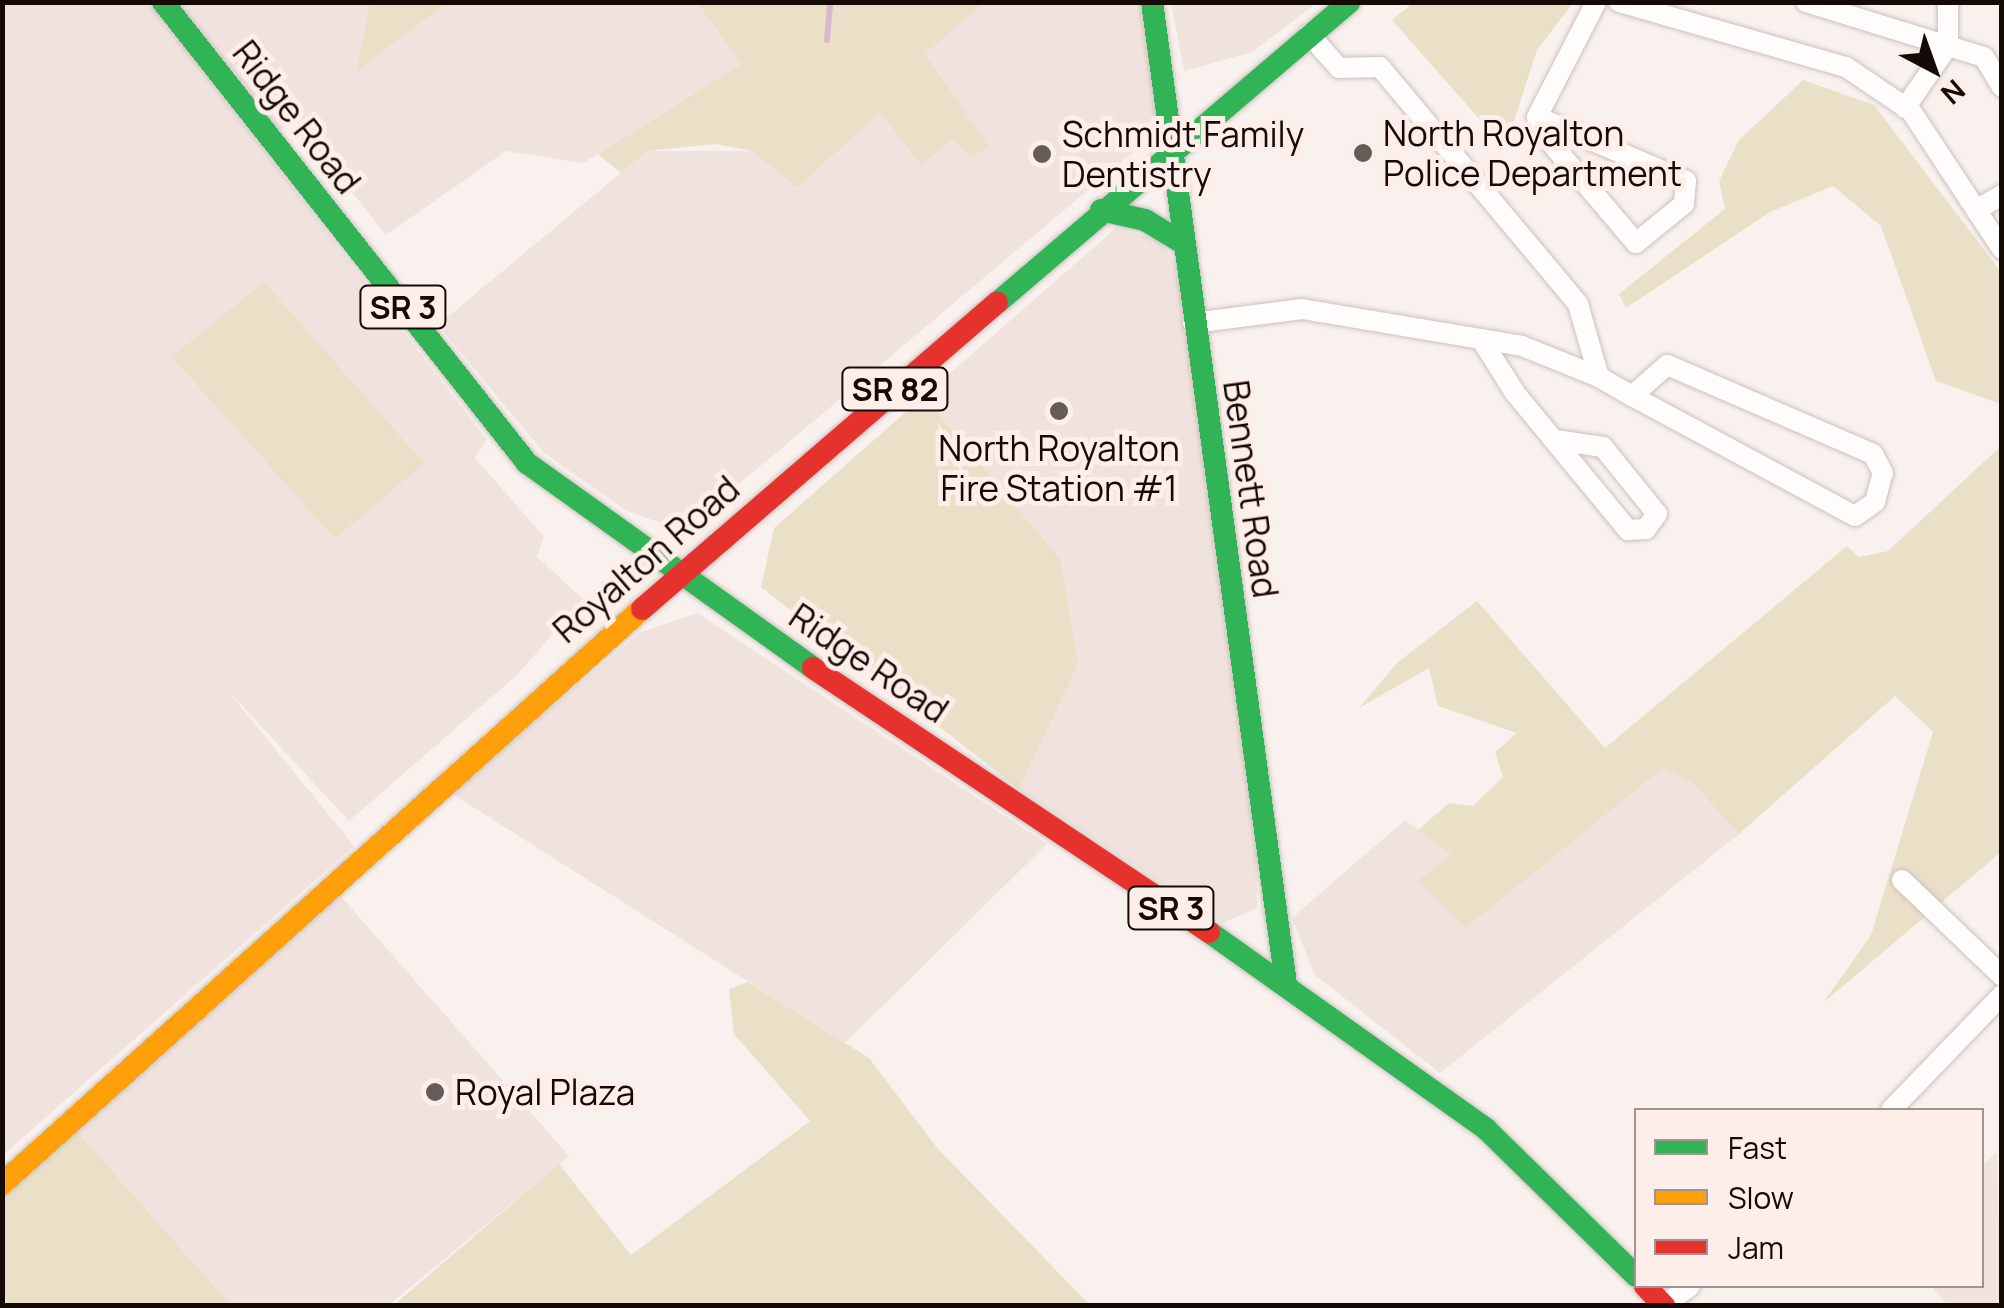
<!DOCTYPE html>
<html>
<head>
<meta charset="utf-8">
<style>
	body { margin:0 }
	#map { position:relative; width:2004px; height:1308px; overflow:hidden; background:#f9f1ee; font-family:Manrope,sans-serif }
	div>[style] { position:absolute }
	.built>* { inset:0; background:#f0e2dd }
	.green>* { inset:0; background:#eae0c8 }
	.stream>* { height:6px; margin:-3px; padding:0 3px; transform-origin:3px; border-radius:3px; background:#d7b8cd }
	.roads { filter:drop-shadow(0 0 2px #cbc1be) drop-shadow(0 0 2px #cbc1be) }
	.street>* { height:20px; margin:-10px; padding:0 10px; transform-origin:10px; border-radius:10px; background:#fefdfc }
	.fast>* { height:22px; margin:-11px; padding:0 11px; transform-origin:11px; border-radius:11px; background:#30b455 }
	.slow>* { height:22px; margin:-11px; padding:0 11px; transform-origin:11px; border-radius:11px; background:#ff9f0a }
	.jam>* { height:22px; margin:-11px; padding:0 11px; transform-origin:11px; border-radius:11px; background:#e5322d }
	.dots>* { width:28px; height:28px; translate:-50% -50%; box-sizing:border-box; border:5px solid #feeee9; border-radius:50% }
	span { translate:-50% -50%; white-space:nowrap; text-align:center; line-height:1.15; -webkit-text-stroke:10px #feeee9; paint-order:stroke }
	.shield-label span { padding:2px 8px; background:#feeee9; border:2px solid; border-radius:8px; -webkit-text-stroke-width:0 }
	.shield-label { font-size:32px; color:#160a07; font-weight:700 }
	.street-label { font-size:35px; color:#160a07 }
	.poi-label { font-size:35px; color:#160a07 }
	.left { translate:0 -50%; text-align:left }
	.frame { position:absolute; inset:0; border:5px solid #160a07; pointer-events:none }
	.legend { position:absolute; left:1634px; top:1108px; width:350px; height:180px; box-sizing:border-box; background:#feeee9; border:2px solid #a1938f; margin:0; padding:12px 18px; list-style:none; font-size:30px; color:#160a07 }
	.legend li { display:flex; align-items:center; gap:20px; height:50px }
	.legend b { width:50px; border:2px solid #a1938f }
	.north { position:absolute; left:1884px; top:20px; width:100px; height:100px; -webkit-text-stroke:8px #feeee9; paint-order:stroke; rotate:139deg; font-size:28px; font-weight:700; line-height:40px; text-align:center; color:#160a07 }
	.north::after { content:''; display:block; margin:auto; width:35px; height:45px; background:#160a07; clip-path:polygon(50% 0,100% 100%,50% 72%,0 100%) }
</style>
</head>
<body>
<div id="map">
	<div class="built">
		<div style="clip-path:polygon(3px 3px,150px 3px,487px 440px,475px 458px,544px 537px,537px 557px,583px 599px,517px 675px,349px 821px,223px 685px,354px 846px,3px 1155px)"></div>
		<div style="clip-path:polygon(178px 3px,370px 3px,358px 70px,447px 3px,697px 3px,741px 64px,583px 163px,506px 151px,386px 235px,294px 120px,279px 131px)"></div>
		<div style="clip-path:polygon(869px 3px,1144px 3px,1160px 104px,1138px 148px,701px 516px,667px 525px,627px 511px,544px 453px,438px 325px,647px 151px,752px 151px,797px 188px,880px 111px)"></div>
		<div style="clip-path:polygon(1171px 3px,1171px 2px,1317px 3px,1252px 52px,1184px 71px)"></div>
		<div style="clip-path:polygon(1116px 228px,1160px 240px,1179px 270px,1257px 851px,1257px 908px,1223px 923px,1019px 789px,1078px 665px,1061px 560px,924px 396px)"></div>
		<div style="clip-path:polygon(697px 613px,1047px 844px,845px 1043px,451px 793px,639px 633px)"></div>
		<div style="clip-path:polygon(1664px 767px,1692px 783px,1739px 834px,1440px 1073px,1315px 975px,1292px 918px,1405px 820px,1451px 854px,1466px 928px)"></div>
		<div style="clip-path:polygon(337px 892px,569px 1156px,389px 1305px,231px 1305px,74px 1128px)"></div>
		<div style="clip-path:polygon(1997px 1152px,2001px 1305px,1948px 1305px,1931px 1286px,1982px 1286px,1982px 1166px)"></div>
	</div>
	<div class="green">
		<div style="clip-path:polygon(370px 3px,370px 2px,447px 3px,357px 71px)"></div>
		<div style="clip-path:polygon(697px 3px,983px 3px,925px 54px,989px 147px,970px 157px,953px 139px,921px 165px,880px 112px,797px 188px,752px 151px,715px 144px,647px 151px,621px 173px,598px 154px,741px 64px)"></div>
		<div style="clip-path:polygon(1413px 3px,1573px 3px,1537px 50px,1509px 136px,1489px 130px,1392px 20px)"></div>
		<div style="clip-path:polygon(1803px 80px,1874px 105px,2001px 272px,2001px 404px,1936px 381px,1881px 226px,1833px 186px,1770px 212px,1626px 308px,1619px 294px,1725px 209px,1719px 181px,1739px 140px)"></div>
		<div style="clip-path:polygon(264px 282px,424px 463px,335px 539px,172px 357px)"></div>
		<div style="clip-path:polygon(924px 396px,1061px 560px,1078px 665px,1019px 789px,761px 587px,774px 528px)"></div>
		<div style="clip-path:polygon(2001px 446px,2001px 852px,1823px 1003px,1871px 935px,1933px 732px,1895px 696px,1739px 834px,1692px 783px,1663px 768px,1466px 928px,1418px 881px,1451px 854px,1418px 830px,1449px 803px,1473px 806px,1503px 777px,1495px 752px,1517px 733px,1438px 706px,1429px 668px,1359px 708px,1398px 662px,1477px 601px,1605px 748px,1847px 546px,1859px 557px,1888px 551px)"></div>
		<div style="clip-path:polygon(748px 982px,869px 1058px,938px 1149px,1090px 1305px,394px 1305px,559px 1164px,631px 1255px,810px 1121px,734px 1034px,729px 989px)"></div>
		<div style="clip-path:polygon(74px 1128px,231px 1305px,3px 1305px,2px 1193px)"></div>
	</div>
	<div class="stream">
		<div style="left:827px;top:40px;width:38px;rotate:-85deg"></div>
	</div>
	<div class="roads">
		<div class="street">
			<div style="left:1619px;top:2px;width:236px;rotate:16deg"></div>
			<div style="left:1846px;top:67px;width:78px;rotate:34.1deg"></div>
			<div style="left:1911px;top:111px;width:165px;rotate:56.6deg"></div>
			<div style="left:1806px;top:2px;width:186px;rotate:17.2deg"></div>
			<div style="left:1984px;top:57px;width:35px;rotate:59deg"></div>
			<div style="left:1309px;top:34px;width:45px;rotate:48.6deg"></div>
			<div style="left:1339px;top:68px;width:41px;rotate:-1.4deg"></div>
			<div style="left:1380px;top:67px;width:309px;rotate:50.1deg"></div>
			<div style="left:1578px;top:304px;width:76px;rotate:74deg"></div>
			<div style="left:1905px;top:108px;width:75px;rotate:-55.3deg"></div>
			<div style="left:1948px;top:46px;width:44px;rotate:-90deg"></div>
			<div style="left:1537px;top:117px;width:162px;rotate:23.2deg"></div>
			<div style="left:1686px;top:181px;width:23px;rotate:95deg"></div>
			<div style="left:1684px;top:204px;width:62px;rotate:140.9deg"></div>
			<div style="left:1636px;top:243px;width:142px;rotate:-130.4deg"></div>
			<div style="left:1544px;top:135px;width:19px;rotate:-111deg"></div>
			<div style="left:1537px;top:117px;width:129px;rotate:-62.8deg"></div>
			<div style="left:1976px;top:210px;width:30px;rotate:-30deg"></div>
			<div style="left:1193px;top:323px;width:110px;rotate:-7.3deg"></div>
			<div style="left:1302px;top:309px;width:223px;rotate:9.5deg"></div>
			<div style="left:1522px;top:346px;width:83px;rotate:21.9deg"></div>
			<div style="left:1599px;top:377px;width:38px;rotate:30deg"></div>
			<div style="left:1632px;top:396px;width:253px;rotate:28.3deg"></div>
			<div style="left:1855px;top:516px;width:24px;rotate:-35deg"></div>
			<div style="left:1875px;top:502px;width:30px;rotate:-75deg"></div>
			<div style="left:1883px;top:473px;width:21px;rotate:-118deg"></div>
			<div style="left:1873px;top:454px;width:224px;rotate:-156.6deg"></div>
			<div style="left:1667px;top:365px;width:47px;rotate:138.5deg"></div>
			<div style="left:1481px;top:339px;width:64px;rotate:57.8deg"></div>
			<div style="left:1515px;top:393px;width:178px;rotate:50.5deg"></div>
			<div style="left:1628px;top:530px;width:18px;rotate:-3deg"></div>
			<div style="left:1646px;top:529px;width:19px;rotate:-54deg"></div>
			<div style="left:1657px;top:514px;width:86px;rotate:-128.9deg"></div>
			<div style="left:1603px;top:447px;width:48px;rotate:-171.5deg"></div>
			<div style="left:1902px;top:880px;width:139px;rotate:43.8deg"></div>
			<div style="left:1891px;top:1110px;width:160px;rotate:-46deg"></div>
			<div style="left:1664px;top:1305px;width:32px;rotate:-36deg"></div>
		</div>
		<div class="fast">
			<div style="left:163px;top:2px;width:587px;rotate:51.71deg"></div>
			<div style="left:527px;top:463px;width:352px;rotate:35.6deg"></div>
			<div style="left:1152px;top:2px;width:991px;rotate:82.23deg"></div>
			<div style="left:1101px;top:210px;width:45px;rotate:12.8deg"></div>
			<div style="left:1145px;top:220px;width:44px;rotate:31.2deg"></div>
			<div style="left:997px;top:303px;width:463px;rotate:-40.5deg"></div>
			<div style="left:1209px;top:932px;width:340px;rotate:35.4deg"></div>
			<div style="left:1486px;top:1129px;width:210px;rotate:44.4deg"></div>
		</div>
		<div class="slow">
			<div style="left:2px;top:1184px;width:860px;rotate:-41.94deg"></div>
		</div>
		<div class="jam">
			<div style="left:642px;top:609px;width:469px;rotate:-40.8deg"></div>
			<div style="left:813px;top:668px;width:476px;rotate:33.7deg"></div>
			<div style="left:1645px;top:1286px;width:28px;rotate:46deg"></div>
		</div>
	</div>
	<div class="dots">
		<div style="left:1363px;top:153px;background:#655b58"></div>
		<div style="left:1042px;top:154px;background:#655b58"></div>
		<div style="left:1059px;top:411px;background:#655b58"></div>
		<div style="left:435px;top:1092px;background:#655b58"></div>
	</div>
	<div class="shield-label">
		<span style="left:403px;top:307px">SR 3</span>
		<span style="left:895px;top:389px">SR 82</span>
		<span style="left:1171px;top:908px">SR 3</span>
	</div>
	<div class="street-label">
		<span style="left:297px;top:117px;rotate:52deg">Ridge Road</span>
		<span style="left:1251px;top:489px;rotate:82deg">Bennett Road</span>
		<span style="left:646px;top:559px;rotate:-41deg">Royalton Road</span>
		<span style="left:869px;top:663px;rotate:34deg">Ridge Road</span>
	</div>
	<div class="poi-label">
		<span class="left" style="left:1383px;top:153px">North Royalton<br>Police Department</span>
		<span class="left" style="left:1062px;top:154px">Schmidt Family<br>Dentistry</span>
		<span style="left:1059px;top:468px">North Royalton<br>Fire Station #1</span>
		<span class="left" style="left:455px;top:1092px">Royal Plaza</span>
	</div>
	<div class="frame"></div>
	<ul class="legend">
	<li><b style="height:12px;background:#30b455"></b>Fast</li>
	<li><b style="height:12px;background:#ff9f0a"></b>Slow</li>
	<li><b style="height:12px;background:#e5322d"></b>Jam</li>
	</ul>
	<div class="north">N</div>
</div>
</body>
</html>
